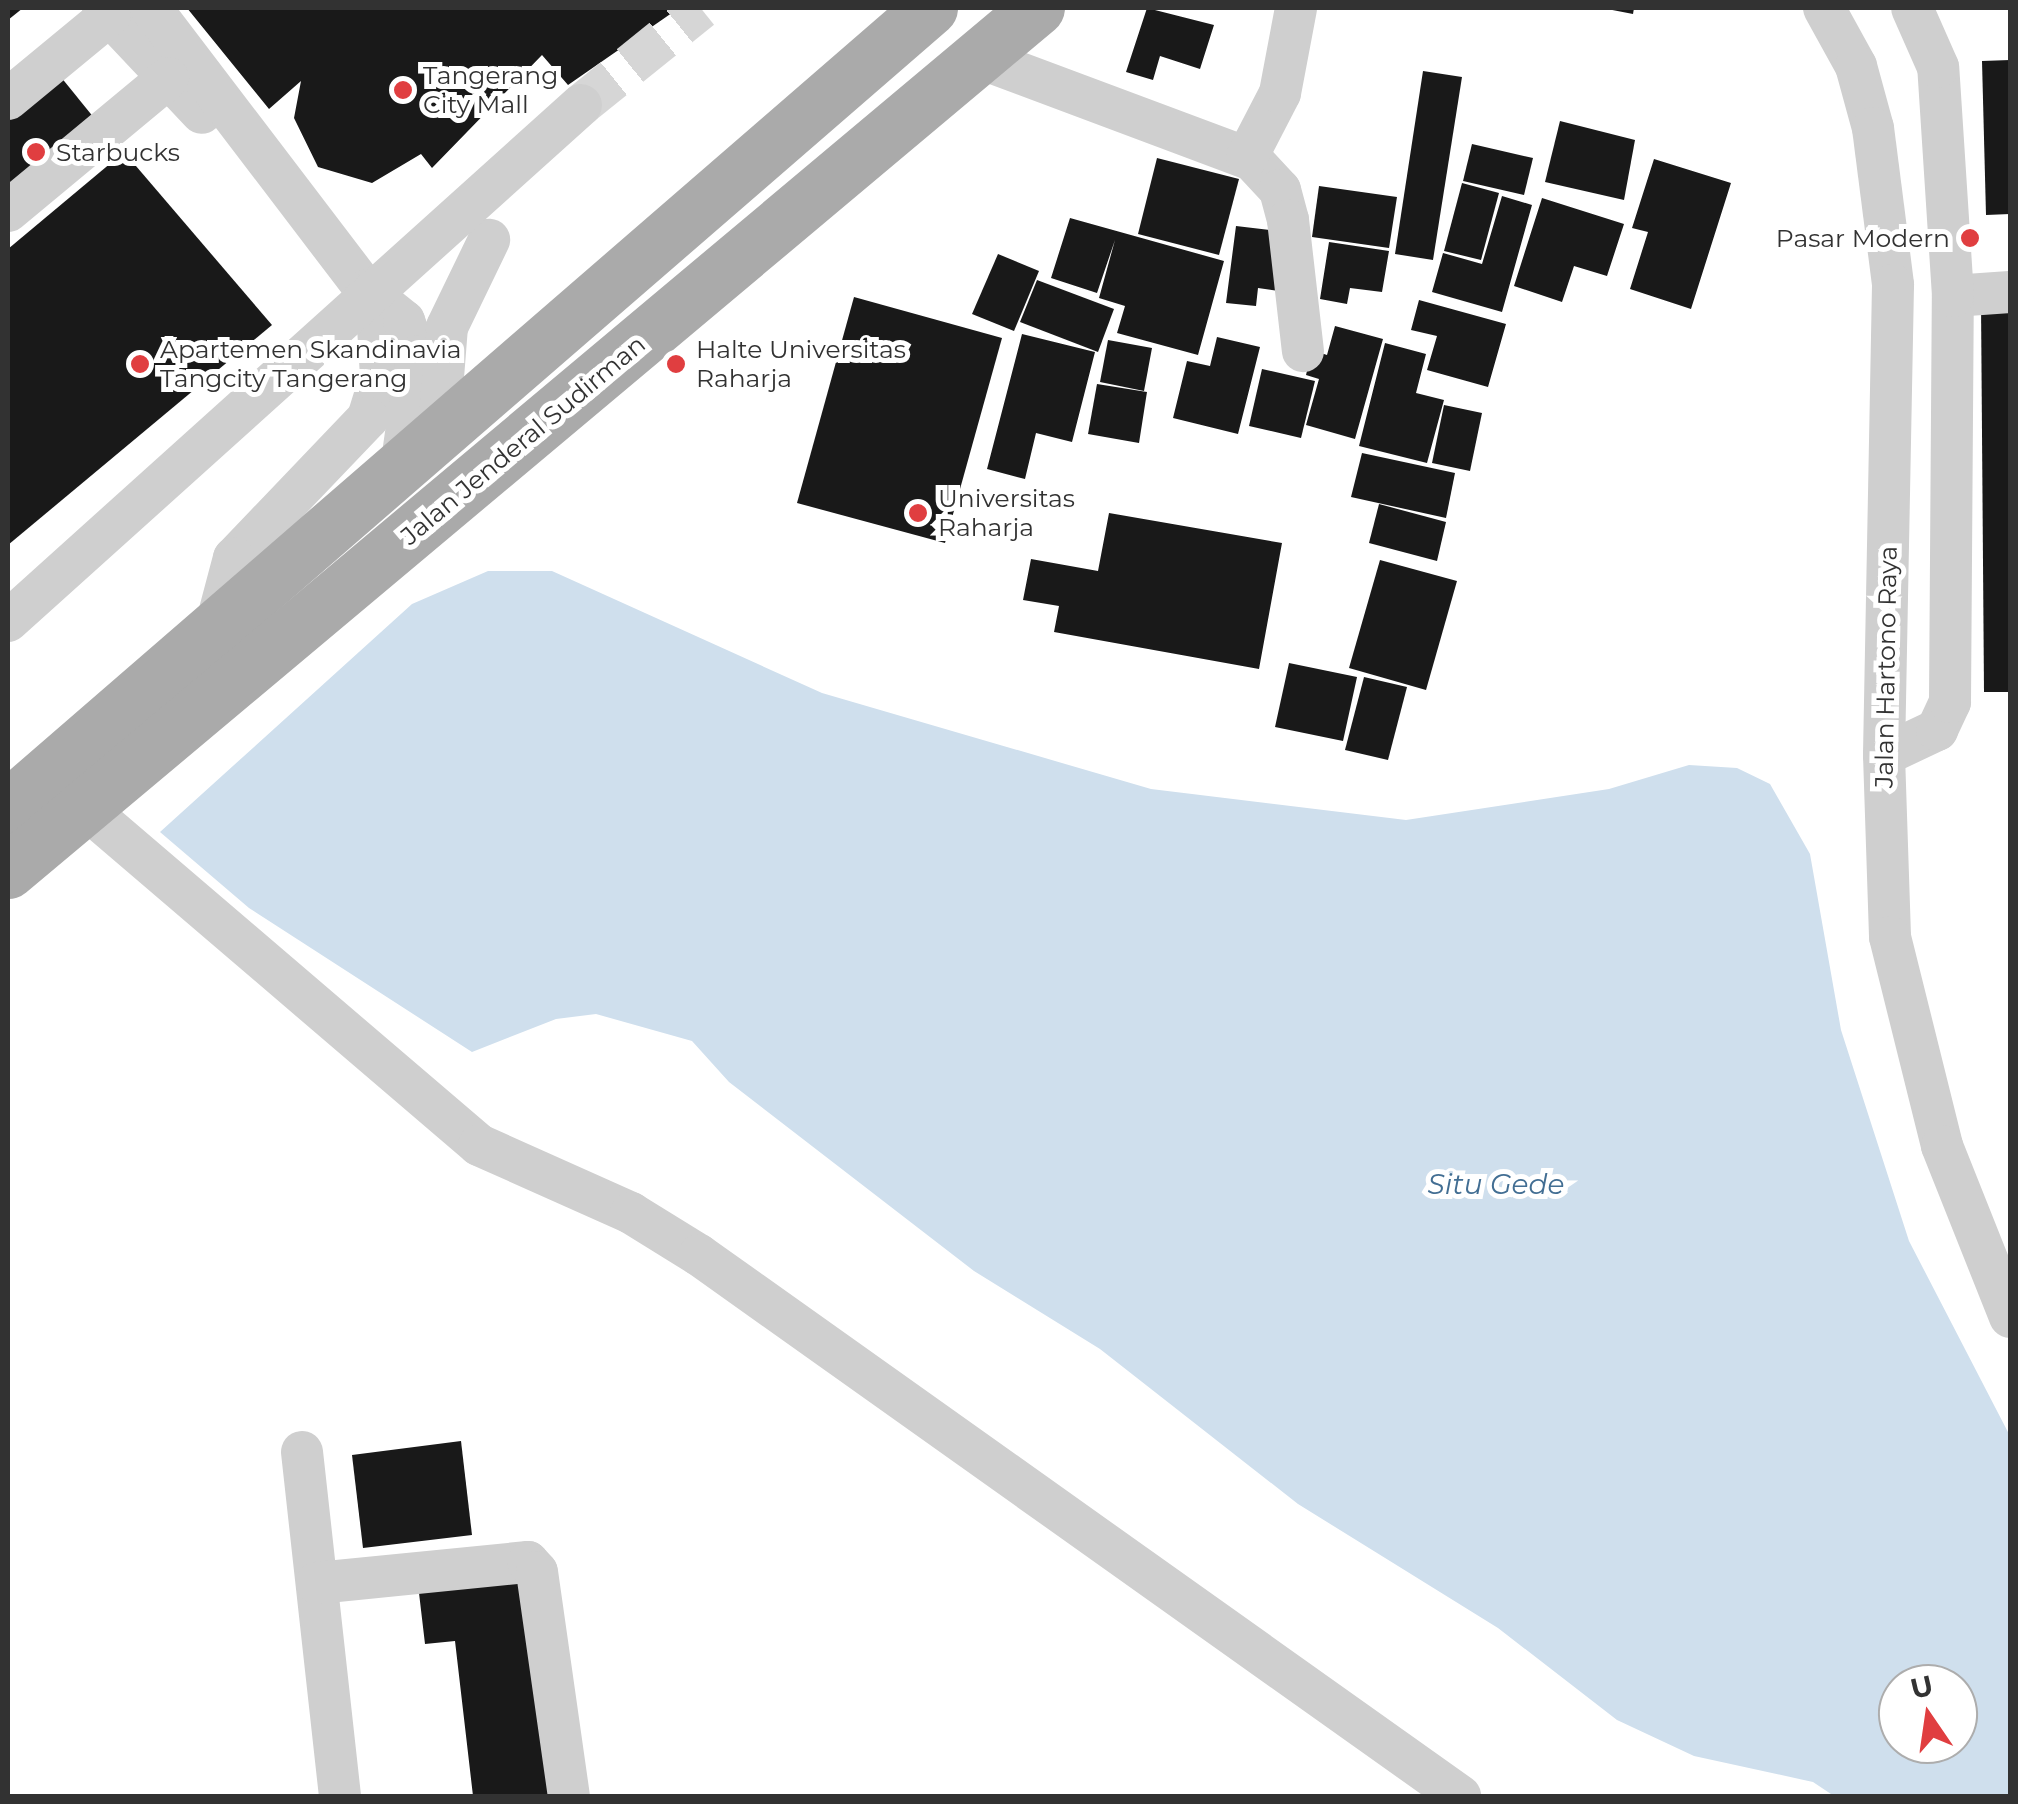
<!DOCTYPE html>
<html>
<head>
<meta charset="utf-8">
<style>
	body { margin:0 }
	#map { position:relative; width:2018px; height:1804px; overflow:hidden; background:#fff; font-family:Montserrat,sans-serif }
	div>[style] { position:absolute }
	.water>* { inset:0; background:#cfdfed }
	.building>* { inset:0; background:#191919 }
	.minor-tunnel>* { height:42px; margin-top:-21px; transform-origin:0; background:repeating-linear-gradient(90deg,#d6d6d6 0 42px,transparent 0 63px) }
	.minor>* { height:42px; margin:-21px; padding:0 21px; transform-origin:21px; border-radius:21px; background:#cfcfcf }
	.major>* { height:55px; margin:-27.5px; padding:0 27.5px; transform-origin:27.5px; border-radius:27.5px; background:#aaa }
	.dots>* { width:28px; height:28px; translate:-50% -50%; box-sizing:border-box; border:5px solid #fff; border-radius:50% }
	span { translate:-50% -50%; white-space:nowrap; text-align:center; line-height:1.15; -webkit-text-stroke:10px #fff; paint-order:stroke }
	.poi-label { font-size:25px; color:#323232 }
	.left { translate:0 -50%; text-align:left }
	.right { translate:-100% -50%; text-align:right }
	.street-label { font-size:25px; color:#323232 }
	.water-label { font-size:28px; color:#426e93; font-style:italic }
	.frame { position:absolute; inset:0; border:10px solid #323232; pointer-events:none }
	.north { position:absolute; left:1878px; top:1664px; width:100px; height:100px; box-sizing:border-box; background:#fff; border:2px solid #adadad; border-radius:50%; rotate:347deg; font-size:28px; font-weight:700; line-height:40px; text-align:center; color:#323232 }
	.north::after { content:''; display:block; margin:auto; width:35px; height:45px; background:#e03e40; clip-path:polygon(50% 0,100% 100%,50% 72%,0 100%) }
</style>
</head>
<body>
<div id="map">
	<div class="water">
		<div style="clip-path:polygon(evenodd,488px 571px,552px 571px,822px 693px,1151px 789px,1406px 820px,1609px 789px,1689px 765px,1737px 768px,1770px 784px,1810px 854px,1841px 1030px,1909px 1241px,2010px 1436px,2010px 1796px,1834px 1796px,1813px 1782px,1694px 1756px,1617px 1720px,1498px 1628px,1298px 1504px,1100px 1349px,974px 1271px,729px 1082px,692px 1041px,596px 1014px,556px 1019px,472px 1052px,249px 908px,160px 832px,412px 604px,488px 571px,1898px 1684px,1958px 1684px,1958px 1744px,1898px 1744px,1898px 1684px)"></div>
	</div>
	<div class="building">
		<div style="clip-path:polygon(8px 8px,23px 8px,8px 20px)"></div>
		<div style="clip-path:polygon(187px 8px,679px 8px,568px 85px,542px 55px,432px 168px,421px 154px,372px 183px,318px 167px,294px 118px,301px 81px,269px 109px)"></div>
		<div style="clip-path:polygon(1147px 8px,1214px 25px,1200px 69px,1160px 56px,1153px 80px,1126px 72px)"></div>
		<div style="clip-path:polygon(1602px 8px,1634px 8px,1633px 14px)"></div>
		<div style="clip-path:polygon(2010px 60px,2010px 214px,1986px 215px,1982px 61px)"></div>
		<div style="clip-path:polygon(56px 71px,99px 124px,16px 191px,8px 180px,8px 111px)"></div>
		<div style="clip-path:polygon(1423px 71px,1462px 77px,1433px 260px,1395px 254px)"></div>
		<div style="clip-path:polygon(1560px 121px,1635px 140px,1624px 200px,1545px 182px)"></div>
		<div style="clip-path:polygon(1472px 144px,1533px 158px,1524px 195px,1463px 181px)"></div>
		<div style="clip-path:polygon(124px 152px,272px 325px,8px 545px,8px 249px)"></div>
		<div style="clip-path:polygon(1157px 158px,1239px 179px,1219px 255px,1138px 234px)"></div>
		<div style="clip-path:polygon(1654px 159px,1731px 183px,1691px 309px,1630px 289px,1648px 232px,1632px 228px)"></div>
		<div style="clip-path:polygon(1462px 183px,1499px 193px,1481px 260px,1444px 251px)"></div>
		<div style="clip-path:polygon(1319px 186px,1397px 197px,1389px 248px,1312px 237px)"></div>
		<div style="clip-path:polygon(1502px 196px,1532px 205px,1502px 312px,1432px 292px,1443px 253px,1482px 264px)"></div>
		<div style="clip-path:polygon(1542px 198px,1624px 224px,1607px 276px,1574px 266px,1562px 302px,1514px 286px)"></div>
		<div style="clip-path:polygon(1070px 218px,1224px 261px,1198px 355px,1117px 333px,1125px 306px,1099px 298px,1115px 240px,1097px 293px,1051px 278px)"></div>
		<div style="clip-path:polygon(1236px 226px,1287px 232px,1279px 291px,1258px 288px,1256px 306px,1226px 303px)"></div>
		<div style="clip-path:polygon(1329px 242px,1389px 251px,1382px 292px,1350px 288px,1347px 304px,1320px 299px)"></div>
		<div style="clip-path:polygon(998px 254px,1039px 271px,1014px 331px,972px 314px)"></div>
		<div style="clip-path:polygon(1037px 280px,1114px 309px,1098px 352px,1020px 322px)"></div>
		<div style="clip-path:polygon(854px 297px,1002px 338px,945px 543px,797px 503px)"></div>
		<div style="clip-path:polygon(1419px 300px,1506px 324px,1488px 387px,1427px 370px,1437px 336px,1411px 330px)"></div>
		<div style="clip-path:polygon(1981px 303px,2010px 303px,2010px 692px,1984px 692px)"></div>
		<div style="clip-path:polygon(1335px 326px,1383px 339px,1355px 439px,1306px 425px,1319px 379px,1306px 375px,1312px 350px,1327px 355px)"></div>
		<div style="clip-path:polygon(1022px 334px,1095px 352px,1072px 442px,1036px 433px,1025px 479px,987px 469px)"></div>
		<div style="clip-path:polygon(1217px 337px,1260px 347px,1238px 434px,1173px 418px,1187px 361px,1210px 366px)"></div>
		<div style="clip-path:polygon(1108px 340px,1152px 348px,1144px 391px,1100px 382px)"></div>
		<div style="clip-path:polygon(1385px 343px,1426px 354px,1416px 393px,1444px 400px,1427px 463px,1359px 446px)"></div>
		<div style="clip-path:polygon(1262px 369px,1315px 381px,1301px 438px,1249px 426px)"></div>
		<div style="clip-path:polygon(1097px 384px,1147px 392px,1139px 443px,1088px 434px)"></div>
		<div style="clip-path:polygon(1444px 405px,1482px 413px,1470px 471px,1432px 463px)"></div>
		<div style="clip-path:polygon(1362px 453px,1455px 473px,1446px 518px,1351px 497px)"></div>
		<div style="clip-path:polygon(1379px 504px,1446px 522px,1437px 561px,1369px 543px)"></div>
		<div style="clip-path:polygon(1109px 513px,1282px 543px,1259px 669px,1054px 632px,1059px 606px,1023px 600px,1031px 559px,1098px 571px)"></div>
		<div style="clip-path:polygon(1380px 560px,1457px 581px,1426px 690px,1349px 668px)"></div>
		<div style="clip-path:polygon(1289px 663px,1357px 677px,1343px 741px,1275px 727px)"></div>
		<div style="clip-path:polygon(1364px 677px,1407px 687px,1388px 760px,1345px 750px)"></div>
		<div style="clip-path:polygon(461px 1441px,472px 1535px,363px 1548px,352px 1455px)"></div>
		<div style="clip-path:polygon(524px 1563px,552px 1796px,473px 1796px,455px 1641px,425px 1644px,417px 1576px)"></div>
	</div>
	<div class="minor-tunnel">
		<div style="left:581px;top:105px;width:154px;rotate:-38.9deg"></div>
	</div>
	<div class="minor">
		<div style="left:103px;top:8px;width:144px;rotate:46.7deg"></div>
		<div style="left:151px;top:8px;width:355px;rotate:52.7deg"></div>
		<div style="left:366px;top:290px;width:39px;rotate:72deg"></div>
		<div style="left:378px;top:327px;width:49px;rotate:86.5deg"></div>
		<div style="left:381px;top:376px;width:44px;rotate:107.2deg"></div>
		<div style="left:368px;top:418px;width:194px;rotate:133.7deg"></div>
		<div style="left:234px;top:558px;width:66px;rotate:104.9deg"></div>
		<div style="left:1824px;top:8px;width:66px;rotate:61.1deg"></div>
		<div style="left:1856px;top:66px;width:64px;rotate:74.7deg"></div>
		<div style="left:1873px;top:128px;width:158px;rotate:82.7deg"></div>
		<div style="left:1893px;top:285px;width:470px;rotate:91.1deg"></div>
		<div style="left:1884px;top:755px;width:182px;rotate:88.1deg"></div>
		<div style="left:1890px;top:937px;width:215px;rotate:76deg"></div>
		<div style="left:1942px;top:1146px;width:184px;rotate:68.3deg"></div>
		<div style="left:977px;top:57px;width:294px;rotate:20.5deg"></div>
		<div style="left:1252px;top:160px;width:41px;rotate:47deg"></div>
		<div style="left:1280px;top:190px;width:31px;rotate:75deg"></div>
		<div style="left:1288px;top:220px;width:132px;rotate:83.5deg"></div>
		<div style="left:8px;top:99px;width:132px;rotate:-39.5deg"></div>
		<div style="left:1247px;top:157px;width:72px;rotate:-62.7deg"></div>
		<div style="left:1280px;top:93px;width:86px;rotate:-79.3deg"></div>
		<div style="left:8px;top:211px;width:208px;rotate:-39.7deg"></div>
		<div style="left:369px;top:293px;width:45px;rotate:38.7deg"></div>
		<div style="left:404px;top:321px;width:37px;rotate:70deg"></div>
		<div style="left:417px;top:356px;width:106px;rotate:98.1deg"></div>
		<div style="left:1953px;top:296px;width:57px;rotate:-4deg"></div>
		<div style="left:439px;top:428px;width:101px;rotate:-85.5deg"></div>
		<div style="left:447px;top:327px;width:97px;rotate:-64.2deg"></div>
		<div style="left:8px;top:621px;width:771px;rotate:-42deg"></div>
		<div style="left:1884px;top:755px;width:59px;rotate:-25.3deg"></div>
		<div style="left:1937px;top:730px;width:31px;rotate:-65deg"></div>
		<div style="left:1950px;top:702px;width:406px;rotate:-89.6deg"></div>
		<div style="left:1953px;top:296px;width:229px;rotate:-93.7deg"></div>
		<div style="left:1938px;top:67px;width:64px;rotate:-113.8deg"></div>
		<div style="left:84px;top:807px;width:520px;rotate:40.55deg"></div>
		<div style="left:479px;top:1145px;width:167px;rotate:24.1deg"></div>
		<div style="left:631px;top:1213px;width:80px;rotate:31.7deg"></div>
		<div style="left:699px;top:1255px;width:934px;rotate:35.41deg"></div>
		<div style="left:302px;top:1452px;width:346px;rotate:83.7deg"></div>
		<div style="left:317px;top:1583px;width:212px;rotate:-5.7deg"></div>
		<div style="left:528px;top:1562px;width:13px;rotate:48deg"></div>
		<div style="left:537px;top:1572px;width:226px;rotate:81.9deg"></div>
	</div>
	<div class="major">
		<div style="left:8px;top:807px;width:1220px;rotate:-40.91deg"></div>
		<div style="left:8px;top:871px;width:1343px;rotate:-39.99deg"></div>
	</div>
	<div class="dots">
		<div style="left:403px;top:90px;background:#e03e40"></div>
		<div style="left:36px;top:152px;background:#e03e40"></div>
		<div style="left:1970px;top:238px;background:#e03e40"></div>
		<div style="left:140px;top:364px;background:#e03e40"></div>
		<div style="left:676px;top:364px;background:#e03e40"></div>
		<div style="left:918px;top:513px;background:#e03e40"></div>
	</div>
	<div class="poi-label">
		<span class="left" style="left:423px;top:90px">Tangerang<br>City Mall</span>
		<span class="left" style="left:56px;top:152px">Starbucks</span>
		<span class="right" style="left:1950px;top:238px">Pasar Modern</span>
		<span class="left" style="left:160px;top:364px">Apartemen Skandinavia<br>Tangcity Tangerang</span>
		<span class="left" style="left:696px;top:364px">Halte Universitas<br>Raharja</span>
		<span class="left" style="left:938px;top:513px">Universitas<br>Raharja</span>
	</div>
	<div class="street-label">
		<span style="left:523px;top:440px;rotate:-40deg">Jalan Jenderal Sudirman</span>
		<span style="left:1886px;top:667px;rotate:-89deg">Jalan Hartono Raya</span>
	</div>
	<div class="water-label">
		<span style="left:1496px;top:1184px">Situ Gede</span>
	</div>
	<div class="frame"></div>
	<div class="north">U</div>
</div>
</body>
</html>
